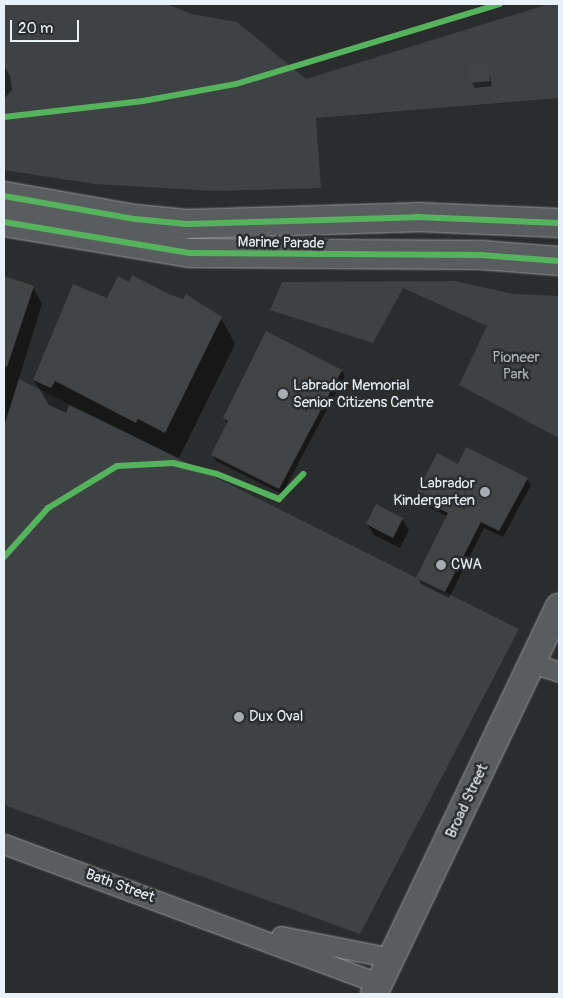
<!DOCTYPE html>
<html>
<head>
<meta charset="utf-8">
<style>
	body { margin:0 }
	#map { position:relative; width:563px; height:998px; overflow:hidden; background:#2b2c2d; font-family:Pangolin,sans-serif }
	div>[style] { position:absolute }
	.green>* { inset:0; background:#3f4244 }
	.shadow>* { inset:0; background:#0007 }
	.building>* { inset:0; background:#424344 }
	.roads { filter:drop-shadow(0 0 1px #96989a) drop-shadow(0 0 1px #96989a) }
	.street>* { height:19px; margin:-9.5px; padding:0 9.5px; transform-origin:9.5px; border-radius:9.5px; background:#5a5d60 }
	.secondary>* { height:26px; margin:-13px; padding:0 13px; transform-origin:13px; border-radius:13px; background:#5a5d60 }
	.highway>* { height:28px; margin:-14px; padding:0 14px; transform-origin:14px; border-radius:14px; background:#5a5d60 }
	.cycleway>* { height:6px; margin:-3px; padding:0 3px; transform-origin:3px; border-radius:3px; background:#56b35d }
	.dots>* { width:14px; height:14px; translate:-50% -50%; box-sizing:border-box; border:2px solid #2a2d2e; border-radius:50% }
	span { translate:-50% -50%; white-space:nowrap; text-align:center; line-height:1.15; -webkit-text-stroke:5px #2a2d2e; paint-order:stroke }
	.street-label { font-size:15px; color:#e8f1f8 }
	.park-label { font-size:15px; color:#aeb5ba }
	.poi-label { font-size:15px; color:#e8f1f8 }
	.left { translate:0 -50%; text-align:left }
	.right { translate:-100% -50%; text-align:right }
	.frame { position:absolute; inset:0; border:5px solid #e8f1f8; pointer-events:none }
	.scale { position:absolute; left:10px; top:20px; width:69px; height:22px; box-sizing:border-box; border:2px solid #e8f1f8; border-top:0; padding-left:6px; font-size:15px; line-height:18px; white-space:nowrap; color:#e8f1f8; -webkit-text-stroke:4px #2a2d2e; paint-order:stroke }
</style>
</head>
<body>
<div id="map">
	<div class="green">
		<div style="clip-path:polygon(4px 4px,166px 4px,192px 14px,237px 22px,306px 79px,549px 4px,559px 4px,559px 98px,316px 118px,321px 188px,215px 191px,95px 184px,4px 170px)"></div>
		<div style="clip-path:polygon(454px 281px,513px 294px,559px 296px,559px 438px,459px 385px,487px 326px,403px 288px,373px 343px,270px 310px,282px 282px)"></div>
		<div style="clip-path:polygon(19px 379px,519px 629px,360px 934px,4px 805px,4px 424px)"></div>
	</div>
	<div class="shadow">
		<div style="clip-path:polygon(487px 63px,492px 86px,475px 88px,472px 83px)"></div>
		<div style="clip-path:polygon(4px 66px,10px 76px,12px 90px,4px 99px)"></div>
		<div style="clip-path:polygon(4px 278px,33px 287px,42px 304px,4px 427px)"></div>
		<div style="clip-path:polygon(107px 300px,221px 318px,235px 344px,179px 458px,69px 405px,66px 413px,49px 405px,34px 380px)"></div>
		<div style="clip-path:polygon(342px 371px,345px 376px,282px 494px,216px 461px,213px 455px,227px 423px,224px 418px)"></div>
		<div style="clip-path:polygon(459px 465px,527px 479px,531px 485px,503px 537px,484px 528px,449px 598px,421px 584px,418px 578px,448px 517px,421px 503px,417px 497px)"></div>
		<div style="clip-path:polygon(402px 519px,409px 530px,400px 548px,374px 535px,367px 524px)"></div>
	</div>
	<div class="building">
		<div style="clip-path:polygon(488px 62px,490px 81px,470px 83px,469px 64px)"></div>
		<div style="clip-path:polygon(132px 275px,169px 294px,183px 299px,186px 294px,222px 317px,165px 433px,138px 419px,136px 423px,55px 381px,51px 388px,33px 380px,73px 284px,107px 298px,118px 276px,129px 282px)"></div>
		<div style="clip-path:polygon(4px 276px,34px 286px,7px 367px,4px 366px)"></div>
		<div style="clip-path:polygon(266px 331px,342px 370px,279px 489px,211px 455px,228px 421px,223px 418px)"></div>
		<div style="clip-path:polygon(466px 447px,528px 478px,499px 531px,481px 522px,445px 592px,416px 578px,448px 513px,415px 497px,437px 453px,458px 464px)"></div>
		<div style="clip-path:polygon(376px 504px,403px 518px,393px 538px,366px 524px)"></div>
	</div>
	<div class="roads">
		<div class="street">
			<div style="left:532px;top:663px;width:28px;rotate:18deg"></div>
			<div style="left:4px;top:844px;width:401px;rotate:20.4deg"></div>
			<div style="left:281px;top:936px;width:113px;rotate:11.2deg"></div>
		</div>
		<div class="secondary">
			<div style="left:374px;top:994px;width:429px;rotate:-64.5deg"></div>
		</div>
		<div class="highway">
			<div style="left:4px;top:196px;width:133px;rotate:10deg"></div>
			<div style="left:135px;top:219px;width:52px;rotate:5.5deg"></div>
			<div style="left:187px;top:224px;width:230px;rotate:-1.7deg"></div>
			<div style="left:417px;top:217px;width:142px;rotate:2.4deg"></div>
			<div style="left:4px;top:222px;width:188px;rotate:9.5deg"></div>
			<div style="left:189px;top:253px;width:292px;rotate:0.4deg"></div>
			<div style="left:481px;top:255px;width:78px;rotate:4.4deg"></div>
		</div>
	</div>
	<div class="cycleway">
		<div style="left:4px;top:117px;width:140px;rotate:-6.6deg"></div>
		<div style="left:143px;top:101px;width:95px;rotate:-10.4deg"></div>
		<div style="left:236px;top:84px;width:276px;rotate:-16.9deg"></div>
		<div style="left:4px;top:196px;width:133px;rotate:10deg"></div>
		<div style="left:135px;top:219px;width:52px;rotate:5.5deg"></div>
		<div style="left:187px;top:224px;width:230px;rotate:-1.7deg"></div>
		<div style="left:417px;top:217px;width:142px;rotate:2.4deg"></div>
		<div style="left:4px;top:222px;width:188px;rotate:9.5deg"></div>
		<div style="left:189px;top:253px;width:292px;rotate:0.4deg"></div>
		<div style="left:481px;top:255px;width:78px;rotate:4.4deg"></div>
		<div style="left:4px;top:557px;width:66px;rotate:-48.1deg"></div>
		<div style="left:48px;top:508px;width:81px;rotate:-31.3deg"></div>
		<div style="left:117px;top:466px;width:56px;rotate:-3.1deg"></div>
		<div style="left:173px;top:463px;width:45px;rotate:14deg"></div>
		<div style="left:217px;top:474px;width:67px;rotate:22deg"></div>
		<div style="left:279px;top:499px;width:35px;rotate:-46deg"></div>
	</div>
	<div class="dots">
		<div style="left:283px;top:394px;background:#a6acb1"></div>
		<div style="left:485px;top:492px;background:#a6acb1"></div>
		<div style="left:441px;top:565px;background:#a6acb1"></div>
		<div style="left:239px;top:717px;background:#a6acb1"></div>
	</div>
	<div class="street-label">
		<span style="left:281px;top:243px;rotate:1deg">Marine Parade</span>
		<span style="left:467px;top:801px;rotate:-65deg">Broad Street</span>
		<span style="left:120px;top:886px;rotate:20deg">Bath Street</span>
	</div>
	<div class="park-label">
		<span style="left:516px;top:366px">Pioneer<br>Park</span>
	</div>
	<div class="poi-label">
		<span class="left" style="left:293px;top:394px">Labrador Memorial<br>Senior Citizens Centre</span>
		<span class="right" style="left:475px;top:492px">Labrador<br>Kindergarten</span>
		<span class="left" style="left:451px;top:565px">CWA</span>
		<span class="left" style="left:249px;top:717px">Dux Oval</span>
	</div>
	<div class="frame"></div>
	<div class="scale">20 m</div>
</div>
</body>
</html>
